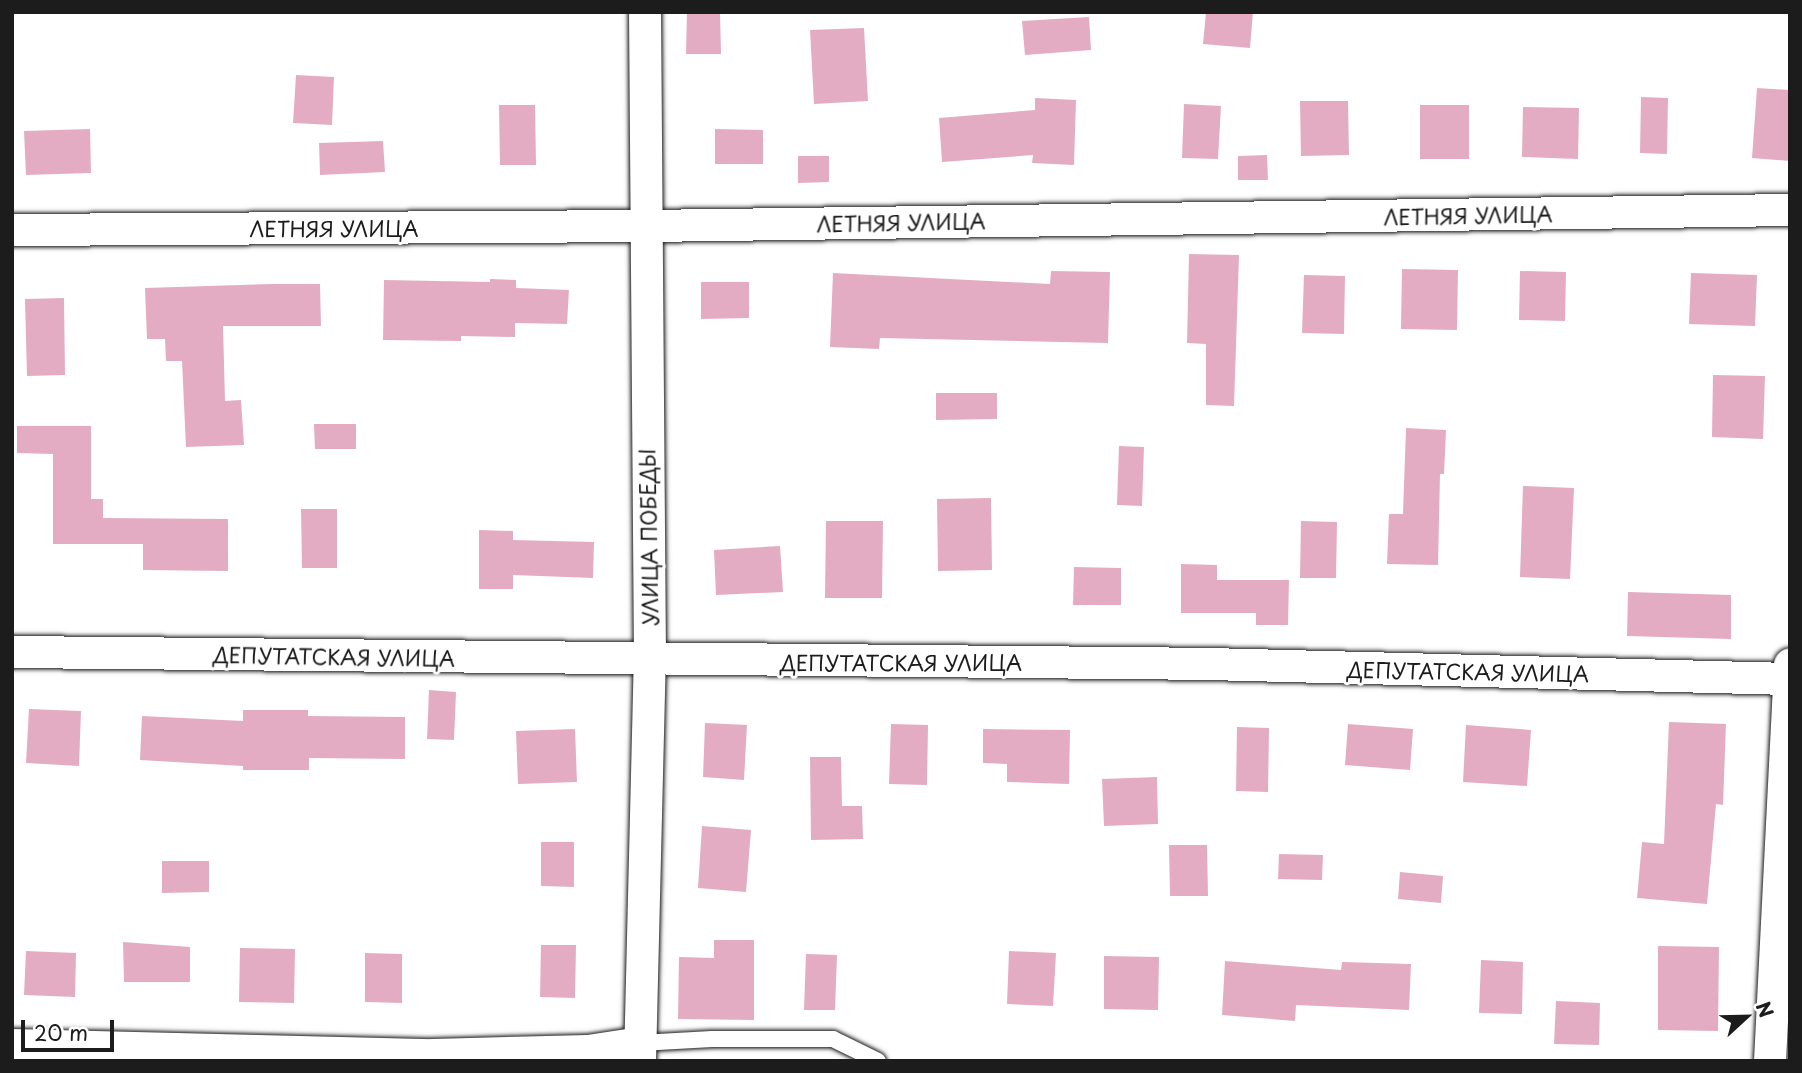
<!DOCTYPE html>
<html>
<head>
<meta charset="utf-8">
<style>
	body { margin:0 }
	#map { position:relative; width:1802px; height:1073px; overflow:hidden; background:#fff; font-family:"Playpen Sans",sans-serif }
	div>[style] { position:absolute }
	.building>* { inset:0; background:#e4acc2 }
	.roads { filter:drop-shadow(0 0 2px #1c1c1c) drop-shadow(0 0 2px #1c1c1c) }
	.service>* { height:16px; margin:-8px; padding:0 8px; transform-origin:8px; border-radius:8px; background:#fff }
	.minor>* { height:32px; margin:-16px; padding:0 16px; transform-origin:16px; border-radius:16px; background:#fff }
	span { translate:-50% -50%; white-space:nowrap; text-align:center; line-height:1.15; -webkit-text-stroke:6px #fff; paint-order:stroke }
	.street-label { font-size:21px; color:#1c1c1c }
	.frame { position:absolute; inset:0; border:14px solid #1c1c1c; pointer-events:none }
	.north { position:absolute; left:1711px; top:982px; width:70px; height:70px; -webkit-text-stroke:5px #fff; paint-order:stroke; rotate:68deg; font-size:19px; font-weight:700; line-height:28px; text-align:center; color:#1c1c1c }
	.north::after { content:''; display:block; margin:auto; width:24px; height:32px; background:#1c1c1c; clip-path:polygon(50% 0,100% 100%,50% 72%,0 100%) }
	.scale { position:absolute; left:21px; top:1020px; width:93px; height:32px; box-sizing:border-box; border:4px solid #1c1c1c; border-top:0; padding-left:9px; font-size:21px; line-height:24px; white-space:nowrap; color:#1c1c1c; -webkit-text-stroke:5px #fff; paint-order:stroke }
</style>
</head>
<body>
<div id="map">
	<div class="building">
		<div style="clip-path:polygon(687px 12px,720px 12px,721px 54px,686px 54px)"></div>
		<div style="clip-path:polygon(1206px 12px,1253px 12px,1250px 48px,1203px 44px)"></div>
		<div style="clip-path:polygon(1089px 17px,1091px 50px,1025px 55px,1022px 21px)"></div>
		<div style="clip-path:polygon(864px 28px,868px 101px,814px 104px,810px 30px)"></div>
		<div style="clip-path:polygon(296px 75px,334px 77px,332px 125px,293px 123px)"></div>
		<div style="clip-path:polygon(1757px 88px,1790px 90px,1790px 161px,1752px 158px)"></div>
		<div style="clip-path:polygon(1641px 97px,1668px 98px,1667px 154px,1640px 153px)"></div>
		<div style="clip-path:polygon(1035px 98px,1076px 100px,1074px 165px,1032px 163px,1033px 155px,942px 162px,939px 118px,1035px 110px)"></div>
		<div style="clip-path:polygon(1300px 101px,1348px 101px,1349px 155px,1301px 156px)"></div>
		<div style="clip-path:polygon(1184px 104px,1221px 106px,1218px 159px,1182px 158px)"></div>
		<div style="clip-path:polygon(499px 105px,535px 105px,536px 165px,500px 165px)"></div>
		<div style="clip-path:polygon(1420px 105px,1469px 105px,1469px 159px,1420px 159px)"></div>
		<div style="clip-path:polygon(1523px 107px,1579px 108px,1578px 159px,1522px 157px)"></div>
		<div style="clip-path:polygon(90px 129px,91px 173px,26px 175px,24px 131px)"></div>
		<div style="clip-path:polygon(715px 129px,763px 130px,763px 164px,715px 164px)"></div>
		<div style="clip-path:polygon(383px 141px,385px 172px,320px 175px,319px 143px)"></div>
		<div style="clip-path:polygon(1267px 155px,1268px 180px,1238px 180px,1238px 156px)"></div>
		<div style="clip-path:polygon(798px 156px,829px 156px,829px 182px,798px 183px)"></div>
		<div style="clip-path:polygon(1189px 254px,1239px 255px,1234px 406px,1206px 405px,1206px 344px,1187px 343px)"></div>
		<div style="clip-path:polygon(1402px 269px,1458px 270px,1457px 330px,1401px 329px)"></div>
		<div style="clip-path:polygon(1051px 271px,1110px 272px,1108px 343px,880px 338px,879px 349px,830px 347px,833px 273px,1050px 284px)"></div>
		<div style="clip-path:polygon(1520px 271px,1566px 272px,1565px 321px,1519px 320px)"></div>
		<div style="clip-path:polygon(1691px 273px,1757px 275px,1755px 326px,1689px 324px)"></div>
		<div style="clip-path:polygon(1304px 275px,1345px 276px,1344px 334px,1302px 333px)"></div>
		<div style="clip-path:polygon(490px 279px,516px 280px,516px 288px,569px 290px,567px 324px,515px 323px,515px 337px,461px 336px,461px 341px,383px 340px,384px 280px,490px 282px)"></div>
		<div style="clip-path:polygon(701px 282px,749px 282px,749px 318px,701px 319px)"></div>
		<div style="clip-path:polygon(274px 284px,320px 284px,321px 326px,223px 326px,225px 401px,241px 400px,244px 445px,186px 447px,182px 361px,166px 361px,165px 339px,147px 339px,145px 288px)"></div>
		<div style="clip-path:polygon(64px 298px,65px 375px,27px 376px,25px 299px)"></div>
		<div style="clip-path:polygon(1713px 375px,1765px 376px,1763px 439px,1712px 437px)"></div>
		<div style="clip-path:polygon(936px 393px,997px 393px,997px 419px,936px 420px)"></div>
		<div style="clip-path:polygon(314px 424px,356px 424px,356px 449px,315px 449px)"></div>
		<div style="clip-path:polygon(17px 426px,91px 426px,91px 499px,103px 499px,103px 518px,228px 519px,228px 571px,143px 570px,143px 544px,53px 544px,53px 454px,17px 453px)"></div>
		<div style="clip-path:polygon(1406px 428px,1446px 430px,1444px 474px,1440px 474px,1438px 565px,1387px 564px,1389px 514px,1403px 514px)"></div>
		<div style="clip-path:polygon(1119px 446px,1144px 447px,1142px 506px,1117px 505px)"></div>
		<div style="clip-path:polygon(1523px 486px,1574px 488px,1570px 579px,1520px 577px)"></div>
		<div style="clip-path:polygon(991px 498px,992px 570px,938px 571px,937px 499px)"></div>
		<div style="clip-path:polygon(301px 509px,337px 509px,337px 568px,302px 568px)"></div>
		<div style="clip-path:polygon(826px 521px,883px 521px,882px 598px,825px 598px)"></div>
		<div style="clip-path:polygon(1301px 521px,1337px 522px,1336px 578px,1300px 578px)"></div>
		<div style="clip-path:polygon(479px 530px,513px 531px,513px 540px,594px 542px,593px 578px,513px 575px,513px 589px,479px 589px)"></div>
		<div style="clip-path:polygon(780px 546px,783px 592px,716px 595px,714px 550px)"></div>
		<div style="clip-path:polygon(1181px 564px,1217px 565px,1217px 580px,1289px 580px,1288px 625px,1256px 625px,1256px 613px,1181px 613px)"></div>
		<div style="clip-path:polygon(1074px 567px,1121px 568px,1121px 605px,1073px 605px)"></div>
		<div style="clip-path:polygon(1628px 592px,1731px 595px,1731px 639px,1627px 636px)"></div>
		<div style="clip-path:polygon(429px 690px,456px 692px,454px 740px,427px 739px)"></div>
		<div style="clip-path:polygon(29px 709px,81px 711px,79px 766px,26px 763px)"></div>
		<div style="clip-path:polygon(243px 710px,308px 710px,308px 716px,405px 717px,405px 759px,309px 758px,309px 770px,243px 770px,243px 766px,140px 760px,142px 716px,243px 721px)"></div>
		<div style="clip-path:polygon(1669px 722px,1726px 724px,1723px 805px,1716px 804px,1707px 904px,1637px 898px,1642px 842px,1664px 844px)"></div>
		<div style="clip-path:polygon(705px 723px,747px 725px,744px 780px,703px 777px)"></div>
		<div style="clip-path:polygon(891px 724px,928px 725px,927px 785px,889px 784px)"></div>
		<div style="clip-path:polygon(1348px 724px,1413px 729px,1410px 770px,1345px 765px)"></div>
		<div style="clip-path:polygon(1466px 725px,1531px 730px,1527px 786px,1463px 782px)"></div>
		<div style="clip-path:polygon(1237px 727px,1269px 728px,1268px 792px,1236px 791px)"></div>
		<div style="clip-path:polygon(575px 729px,577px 782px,518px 784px,516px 731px)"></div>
		<div style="clip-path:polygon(983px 729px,1070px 730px,1069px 784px,1007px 782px,1007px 764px,983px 763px)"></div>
		<div style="clip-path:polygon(810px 757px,841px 757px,842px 806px,862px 806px,863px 839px,811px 840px)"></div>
		<div style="clip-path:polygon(1157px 777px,1158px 824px,1104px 826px,1102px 779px)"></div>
		<div style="clip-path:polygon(702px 826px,751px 830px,746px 892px,698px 888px)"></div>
		<div style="clip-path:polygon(541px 842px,574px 842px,574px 887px,541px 886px)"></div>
		<div style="clip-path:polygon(1169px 845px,1207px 845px,1208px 896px,1170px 896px)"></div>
		<div style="clip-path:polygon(1279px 854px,1323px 855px,1322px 880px,1278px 879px)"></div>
		<div style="clip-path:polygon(162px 861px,209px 861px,209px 892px,162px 893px)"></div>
		<div style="clip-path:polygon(1400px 872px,1443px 876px,1441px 903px,1398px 899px)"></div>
		<div style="clip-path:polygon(714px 940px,754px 940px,754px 1020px,678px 1019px,679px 957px,714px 958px)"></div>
		<div style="clip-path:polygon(123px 942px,190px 947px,190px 982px,124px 982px)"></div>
		<div style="clip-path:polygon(541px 945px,576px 945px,575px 998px,540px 997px)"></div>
		<div style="clip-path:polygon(1658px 946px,1719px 947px,1718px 1031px,1658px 1030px)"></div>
		<div style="clip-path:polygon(240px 948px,295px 949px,294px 1003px,239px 1002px)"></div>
		<div style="clip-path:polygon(26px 951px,76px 953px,75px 997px,24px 995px)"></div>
		<div style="clip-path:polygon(1009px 951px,1056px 953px,1053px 1006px,1007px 1004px)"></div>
		<div style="clip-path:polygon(365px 953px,402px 954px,402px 1003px,365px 1002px)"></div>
		<div style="clip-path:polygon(806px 954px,837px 955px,835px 1010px,804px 1010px)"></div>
		<div style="clip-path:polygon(1104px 956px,1159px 957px,1158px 1010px,1104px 1009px)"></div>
		<div style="clip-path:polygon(1481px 960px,1523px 962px,1522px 1014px,1479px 1013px)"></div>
		<div style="clip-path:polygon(1225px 961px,1341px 970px,1342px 962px,1411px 964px,1409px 1010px,1296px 1005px,1295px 1021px,1222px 1015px)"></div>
		<div style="clip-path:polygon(1556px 1001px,1600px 1003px,1599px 1045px,1554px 1044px)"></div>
	</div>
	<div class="roads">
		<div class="service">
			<div style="left:640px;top:1043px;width:72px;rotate:-3.2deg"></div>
			<div style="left:712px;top:1039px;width:121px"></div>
			<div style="left:833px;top:1039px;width:50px;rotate:26.1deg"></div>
		</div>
		<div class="minor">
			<div style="left:12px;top:230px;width:634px;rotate:-0.36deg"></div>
			<div style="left:646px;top:226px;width:1144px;rotate:-0.8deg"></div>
			<div style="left:12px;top:652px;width:1197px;rotate:0.57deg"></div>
			<div style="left:1209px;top:664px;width:581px;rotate:1.48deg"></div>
			<div style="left:12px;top:1045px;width:421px;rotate:1.4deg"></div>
			<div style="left:433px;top:1055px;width:155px;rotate:-1.5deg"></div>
			<div style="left:588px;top:1051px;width:53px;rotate:-8.7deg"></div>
			<div style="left:640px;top:1061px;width:401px;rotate:-88.6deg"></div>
			<div style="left:650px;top:660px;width:648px;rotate:-90.44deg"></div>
			<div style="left:1770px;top:1061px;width:397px;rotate:-87.1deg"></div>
		</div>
	</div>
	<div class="street-label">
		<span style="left:1468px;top:215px;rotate:-1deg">ЛЕТНЯЯ УЛИЦА</span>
		<span style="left:901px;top:222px;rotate:-1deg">ЛЕТНЯЯ УЛИЦА</span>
		<span style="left:334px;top:228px">ЛЕТНЯЯ УЛИЦА</span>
		<span style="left:648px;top:537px;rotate:-91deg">УЛИЦА ПОБЕДЫ</span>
		<span style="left:334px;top:656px;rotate:1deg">ДЕПУТАТСКАЯ УЛИЦА</span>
		<span style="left:901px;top:662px">ДЕПУТАТСКАЯ УЛИЦА</span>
		<span style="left:1468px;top:671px;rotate:1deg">ДЕПУТАТСКАЯ УЛИЦА</span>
	</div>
	<div class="frame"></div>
	<div class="north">N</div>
	<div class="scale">20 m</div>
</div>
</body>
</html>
